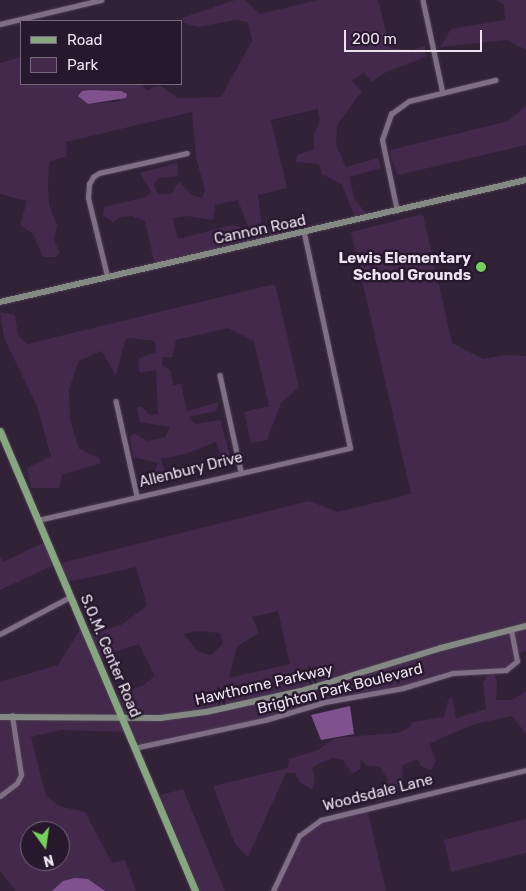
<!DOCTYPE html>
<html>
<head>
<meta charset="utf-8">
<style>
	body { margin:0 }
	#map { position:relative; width:526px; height:891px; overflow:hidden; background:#312237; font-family:Rubik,sans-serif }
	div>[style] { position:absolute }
	.green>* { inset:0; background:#43294c }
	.water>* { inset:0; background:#7f528e }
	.roads { filter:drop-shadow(0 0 1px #4c3f50) drop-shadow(0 0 1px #4c3f50) }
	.street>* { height:4.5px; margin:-2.25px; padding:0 2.25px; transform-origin:2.25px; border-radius:2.25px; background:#806e86 }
	.secondary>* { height:6px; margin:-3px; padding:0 3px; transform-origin:3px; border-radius:3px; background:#848984 }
	.primary>* { height:7px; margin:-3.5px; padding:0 3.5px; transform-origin:3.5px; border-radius:3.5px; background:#88a581 }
	.dots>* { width:14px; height:14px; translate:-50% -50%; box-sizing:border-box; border:2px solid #27182d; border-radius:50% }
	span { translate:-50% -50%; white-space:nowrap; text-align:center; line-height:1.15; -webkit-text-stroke:5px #27182d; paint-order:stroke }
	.street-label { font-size:15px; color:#ece2f0 }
	.poi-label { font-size:15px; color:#ece2f0; font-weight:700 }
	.right { translate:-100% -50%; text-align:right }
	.legend { position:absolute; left:20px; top:20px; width:162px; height:65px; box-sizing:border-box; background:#27182d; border:1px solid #76697b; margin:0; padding:6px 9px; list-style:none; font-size:15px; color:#ece2f0 }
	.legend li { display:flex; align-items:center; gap:10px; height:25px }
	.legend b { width:25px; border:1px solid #76697b }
	.north { position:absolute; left:20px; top:821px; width:50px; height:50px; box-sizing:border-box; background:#27182d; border:1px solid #76697b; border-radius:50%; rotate:166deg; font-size:14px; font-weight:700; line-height:20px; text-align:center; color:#ece2f0 }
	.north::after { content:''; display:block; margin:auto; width:18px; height:22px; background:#74d25b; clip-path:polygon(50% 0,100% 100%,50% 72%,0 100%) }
	.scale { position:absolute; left:344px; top:30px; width:138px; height:22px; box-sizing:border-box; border:2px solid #ece2f0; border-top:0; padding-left:6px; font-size:15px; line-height:18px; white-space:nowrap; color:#ece2f0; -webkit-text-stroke:4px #27182d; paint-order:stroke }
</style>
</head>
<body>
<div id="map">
	<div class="green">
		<div style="clip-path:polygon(evenodd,235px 0,245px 0,260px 14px,318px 0,378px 0,390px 48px,412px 50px,425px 46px,426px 57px,384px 73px,372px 82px,364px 72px,352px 81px,362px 91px,337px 125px,336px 145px,346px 167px,378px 158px,381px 168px,349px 177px,355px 200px,366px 213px,354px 215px,342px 185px,322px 174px,319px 164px,296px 162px,297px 155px,314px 149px,314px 134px,320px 120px,318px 109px,271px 120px,287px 188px,258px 195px,262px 227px,282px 226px,298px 227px,299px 231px,155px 266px,145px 221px,132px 216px,121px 217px,113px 222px,103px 215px,104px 207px,146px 197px,151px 192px,140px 173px,177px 163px,178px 176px,158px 178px,154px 185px,158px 194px,171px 194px,179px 182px,192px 195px,202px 198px,205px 190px,196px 158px,192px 112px,66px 142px,67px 156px,49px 162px,48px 185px,49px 205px,57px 225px,54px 240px,60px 253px,56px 257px,43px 257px,33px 234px,20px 225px,27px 201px,0 194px,0 63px,21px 57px,21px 84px,141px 84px,148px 91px,153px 87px,161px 86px,178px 98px,221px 97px,252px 41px,248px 22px,235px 20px,198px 27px,184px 23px,182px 18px,235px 0,111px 90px,121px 101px,88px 104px,82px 91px,111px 90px,235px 0,238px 200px,249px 230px,232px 225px,178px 239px,173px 218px,188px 216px,213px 220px,215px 205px,238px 200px)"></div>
		<div style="clip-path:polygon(497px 0,526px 0,526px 50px,507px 40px,440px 47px,451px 29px,505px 20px,504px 5px)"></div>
		<div style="clip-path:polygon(526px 106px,526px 145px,398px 175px,390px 156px,391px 150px,508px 121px)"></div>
		<div style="clip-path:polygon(evenodd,423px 214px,452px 343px,483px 359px,505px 355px,526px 356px,526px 651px,517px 654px,511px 668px,466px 671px,134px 748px,128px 733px,124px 732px,61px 730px,31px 737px,46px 796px,59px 806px,85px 812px,112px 863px,125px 860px,136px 891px,105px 891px,88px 879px,52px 891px,16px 891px,0 871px,0 682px,58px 665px,82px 626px,86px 635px,121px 625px,147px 606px,136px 567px,64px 583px,56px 564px,0 590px,0 556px,3px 562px,47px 541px,57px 564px,309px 501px,338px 512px,411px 494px,351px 232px,423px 214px,278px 611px,290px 664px,229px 678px,237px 646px,259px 633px,252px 617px,278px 611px,423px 214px,196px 631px,220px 633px,223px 643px,211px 655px,197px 651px,184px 634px,196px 631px,423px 214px,139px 644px,155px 676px,142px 686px,117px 694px,120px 703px,116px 704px,96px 658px,139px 644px,423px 214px,30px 831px,60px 831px,60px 861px,30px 861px,30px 831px)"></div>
		<div style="clip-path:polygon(275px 284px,299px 387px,281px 403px,267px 440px,251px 443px,244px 412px,269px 406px,254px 341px,228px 328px,176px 340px,172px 357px,162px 357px,162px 365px,171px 371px,173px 385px,181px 384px,187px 411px,219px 402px,216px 411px,188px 417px,196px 424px,220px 420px,230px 456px,222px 458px,216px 442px,185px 454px,160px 459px,165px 470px,175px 479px,159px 480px,153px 474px,158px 463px,133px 457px,130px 436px,134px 433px,148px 441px,165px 437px,170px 427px,140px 422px,137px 407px,142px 407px,150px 415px,158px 414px,156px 370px,140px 373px,138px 365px,139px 358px,156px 352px,155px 341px,130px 338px,125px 340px,116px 376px,102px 351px,79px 361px,69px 389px,70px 420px,79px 449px,99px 458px,101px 463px,62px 475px,59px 488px,31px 488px,27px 468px,51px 456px,37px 406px,4px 338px,0 312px,15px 315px,18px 335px,27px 344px)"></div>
		<div style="clip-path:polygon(489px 673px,494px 673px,497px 681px,496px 700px,512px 700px,526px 691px,526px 734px,512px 716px,475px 724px,437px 740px,429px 744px,436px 761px,431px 770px,421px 766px,417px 759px,403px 765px,402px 785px,396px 795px,377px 802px,372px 797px,388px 780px,380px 767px,366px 766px,361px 759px,360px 769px,352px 774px,343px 760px,333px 758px,316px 765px,312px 768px,315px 779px,312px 790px,300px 782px,295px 773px,286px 773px,248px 857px,235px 844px,213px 786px,288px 768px,289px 759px,318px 750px,334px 738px,397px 733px,409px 728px,413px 722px,444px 717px,448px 700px,452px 698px,456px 718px,486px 709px,483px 683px)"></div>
		<div style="clip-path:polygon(183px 789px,225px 891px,200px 891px,160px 795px)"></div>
		<div style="clip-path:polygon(367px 808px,386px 891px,273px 891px,299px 836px,321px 820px)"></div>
		<div style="clip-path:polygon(526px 819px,526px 853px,451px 872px,444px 840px)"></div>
	</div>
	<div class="water">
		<div style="clip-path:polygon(90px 90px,121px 91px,127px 94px,126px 98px,88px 104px,78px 96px,82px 91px)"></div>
		<div style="clip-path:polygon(350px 706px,354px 734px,321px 740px,311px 715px)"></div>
		<div style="clip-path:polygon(74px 878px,88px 879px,105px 891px,52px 891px,63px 881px)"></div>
	</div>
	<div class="roads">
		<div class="street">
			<div style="left:423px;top:0;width:95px;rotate:77.9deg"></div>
			<div style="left:0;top:24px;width:104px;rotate:-13.4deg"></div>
			<div style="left:397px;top:211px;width:73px;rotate:-101.9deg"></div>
			<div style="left:382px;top:140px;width:28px;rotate:-71deg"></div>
			<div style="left:391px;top:114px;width:22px;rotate:-36deg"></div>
			<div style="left:409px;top:101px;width:89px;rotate:-13.7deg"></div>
			<div style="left:107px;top:276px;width:80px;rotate:-103.7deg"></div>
			<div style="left:88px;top:198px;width:14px;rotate:-86deg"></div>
			<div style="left:89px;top:184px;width:8px;rotate:-60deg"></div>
			<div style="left:93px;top:177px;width:7px;rotate:-34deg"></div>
			<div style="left:99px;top:173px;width:90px;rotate:-12.8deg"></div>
			<div style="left:220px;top:375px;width:98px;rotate:77.7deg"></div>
			<div style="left:116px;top:401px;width:97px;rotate:77.5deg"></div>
			<div style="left:38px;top:520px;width:320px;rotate:-13deg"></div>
			<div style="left:350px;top:448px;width:220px;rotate:-102.1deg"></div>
			<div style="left:0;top:634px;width:79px;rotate:-27.9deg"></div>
			<div style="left:134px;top:748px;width:134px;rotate:-12.1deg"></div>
			<div style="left:265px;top:720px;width:63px;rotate:-16.7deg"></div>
			<div style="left:325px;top:702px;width:79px;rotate:-10.2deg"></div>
			<div style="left:403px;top:688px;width:52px;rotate:-16.7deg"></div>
			<div style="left:453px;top:673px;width:53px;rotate:-3.2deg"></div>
			<div style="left:506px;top:670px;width:14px;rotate:-39deg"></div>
			<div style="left:517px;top:661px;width:32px;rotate:-101deg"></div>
			<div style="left:0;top:796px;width:21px;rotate:-37deg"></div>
			<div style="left:17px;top:783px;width:9px;rotate:-63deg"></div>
			<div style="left:21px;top:775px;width:60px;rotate:-98.7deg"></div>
			<div style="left:273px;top:891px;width:61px;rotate:-64.7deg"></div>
			<div style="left:299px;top:836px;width:27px;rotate:-36deg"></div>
			<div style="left:321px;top:820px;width:211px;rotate:-13.7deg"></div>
		</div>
		<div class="secondary">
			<div style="left:0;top:302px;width:540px;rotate:-13.06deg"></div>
			<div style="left:0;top:717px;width:160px;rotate:0.4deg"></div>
			<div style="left:160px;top:718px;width:46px;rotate:-7.4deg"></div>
			<div style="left:206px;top:712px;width:97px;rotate:-12.5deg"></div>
			<div style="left:301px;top:691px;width:146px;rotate:-17.1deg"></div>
			<div style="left:441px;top:648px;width:88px;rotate:-14.5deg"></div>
		</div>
		<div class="primary">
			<div style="left:0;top:431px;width:500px;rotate:67deg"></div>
		</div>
	</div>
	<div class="dots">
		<div style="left:481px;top:267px;background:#74d25b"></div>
	</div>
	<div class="street-label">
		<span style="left:260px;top:230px;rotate:-12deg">Cannon Road</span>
		<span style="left:191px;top:470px;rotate:-14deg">Allenbury Drive</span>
		<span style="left:110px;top:656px;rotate:67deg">S.O.M. Center Road</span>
		<span style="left:264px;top:685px;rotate:-13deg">Hawthorne Parkway</span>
		<span style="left:340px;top:689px;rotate:-14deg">Brighton Park Boulevard</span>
		<span style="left:378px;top:793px;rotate:-14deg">Woodsdale Lane</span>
	</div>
	<div class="poi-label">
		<span class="right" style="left:471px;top:267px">Lewis Elementary<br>School Grounds</span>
	</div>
	<ul class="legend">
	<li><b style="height:6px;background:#88a581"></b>Road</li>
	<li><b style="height:14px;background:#43294c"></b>Park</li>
	</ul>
	<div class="north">N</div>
	<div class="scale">200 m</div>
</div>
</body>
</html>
